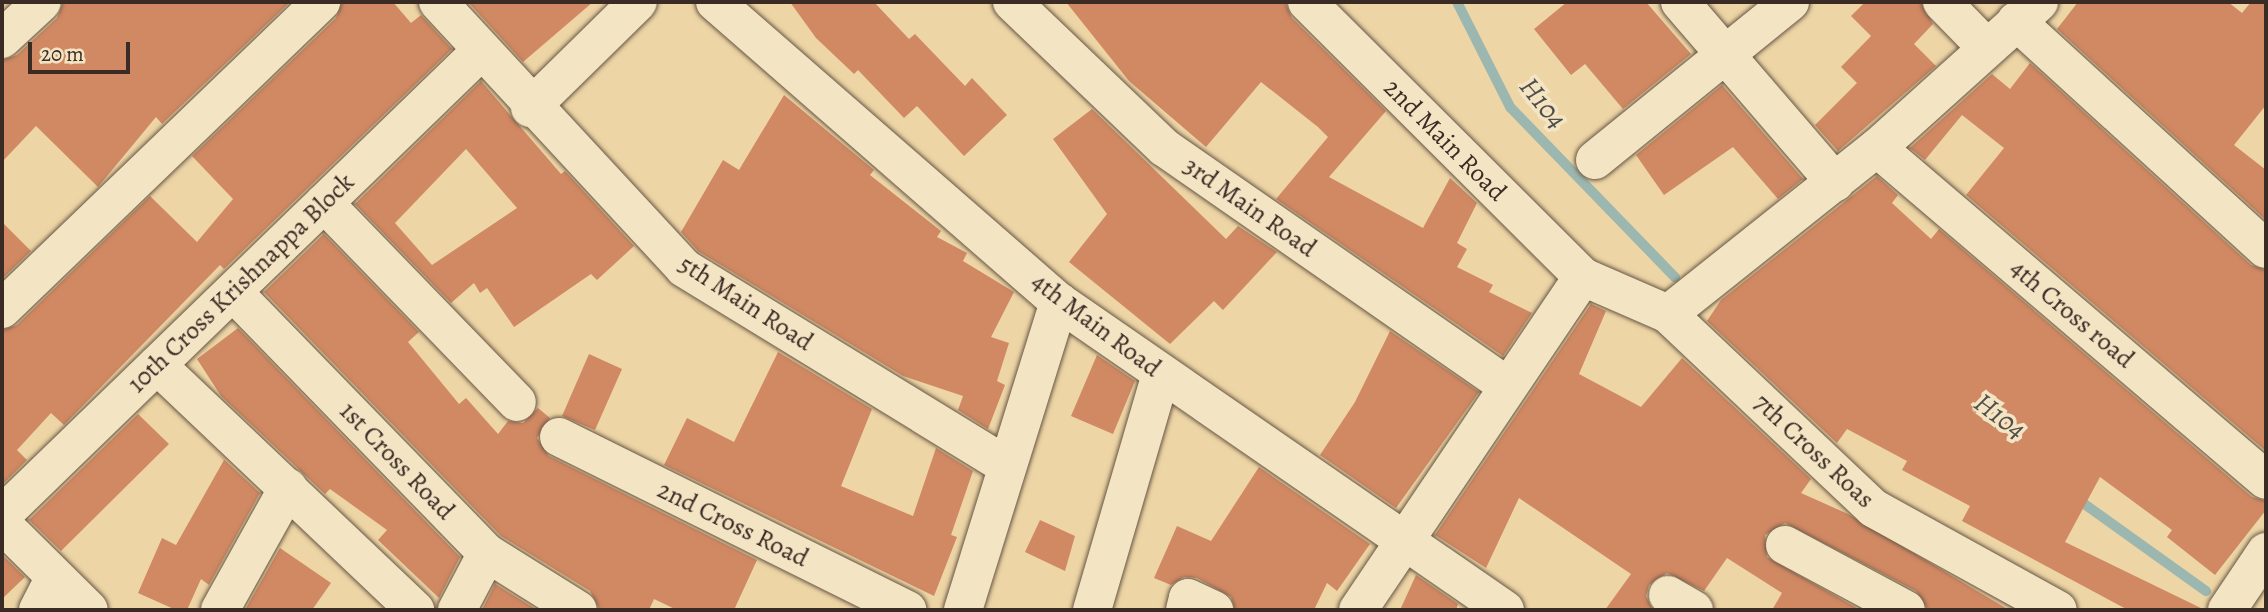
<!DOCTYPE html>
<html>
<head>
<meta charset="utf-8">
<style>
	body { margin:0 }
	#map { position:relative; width:2268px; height:612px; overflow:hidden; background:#edd5a5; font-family:Alegreya,serif }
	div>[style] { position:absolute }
	.stream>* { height:10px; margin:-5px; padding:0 5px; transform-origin:5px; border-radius:5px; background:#9bb7af }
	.building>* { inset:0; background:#d18963 }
	.roads { filter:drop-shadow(0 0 2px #675645) drop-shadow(0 0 2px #675645) }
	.minor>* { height:38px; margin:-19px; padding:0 19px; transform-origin:19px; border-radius:19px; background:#f3e4c4 }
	span { translate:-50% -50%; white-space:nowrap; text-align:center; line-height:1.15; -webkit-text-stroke:7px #f3e4c4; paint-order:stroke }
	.street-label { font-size:26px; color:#3a2b25 }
	.water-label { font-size:28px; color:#524e48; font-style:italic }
	.frame { position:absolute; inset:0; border:4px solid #3a2b25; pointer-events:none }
	.scale { position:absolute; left:28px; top:42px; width:102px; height:32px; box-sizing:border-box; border:4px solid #3a2b25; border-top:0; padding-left:9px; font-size:21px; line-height:24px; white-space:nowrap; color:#3a2b25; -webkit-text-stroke:5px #f3e4c4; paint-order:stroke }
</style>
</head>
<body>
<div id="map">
	<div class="stream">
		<div style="left:1457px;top:2px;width:118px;rotate:63.2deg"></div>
		<div style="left:1510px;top:107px;width:237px;rotate:45.9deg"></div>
		<div style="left:2076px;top:498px;width:160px;rotate:35.6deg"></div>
	</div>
	<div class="building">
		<div style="clip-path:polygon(63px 2px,290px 2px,162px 124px,156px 117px,98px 187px,36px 126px,2px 162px,2px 60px,17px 55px,57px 18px)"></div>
		<div style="clip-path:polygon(342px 2px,393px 2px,411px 23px,421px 15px,452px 49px,224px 269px,220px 265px,64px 425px,51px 413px,17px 450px,27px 460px,2px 485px,2px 330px,17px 325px,150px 196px,197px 242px,233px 199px,192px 156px,336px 18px)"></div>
		<div style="clip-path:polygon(468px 2px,593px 2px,523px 62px)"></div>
		<div style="clip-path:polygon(790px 2px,874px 2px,909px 39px,915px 34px,965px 86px,972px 78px,1007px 115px,964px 156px,917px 106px,904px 118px,858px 70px,854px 74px,816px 38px)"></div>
		<div style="clip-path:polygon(1066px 2px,1285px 2px,1292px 18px,1386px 111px,1329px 177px,1423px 228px,1450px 178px,1477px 203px,1457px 243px,1467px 249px,1457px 267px,1493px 285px,1489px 292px,1532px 313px,1503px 356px,1276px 199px,1328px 137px,1318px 127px,1261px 82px,1206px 147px,1129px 81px)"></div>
		<div style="clip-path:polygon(1567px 2px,1646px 2px,1691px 54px,1623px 109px,1585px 64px,1571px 75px,1534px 29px)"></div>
		<div style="clip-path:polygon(1865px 2px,1921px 2px,1933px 24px,1914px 44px,1936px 66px,1838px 151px,1815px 125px,1857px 83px,1841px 67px,1871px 36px,1851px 16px)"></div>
		<div style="clip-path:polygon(2078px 2px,2228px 2px,2242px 13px,2251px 2px,2266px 2px,2266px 105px,2234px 145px,2266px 170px,2266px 220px,2057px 29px)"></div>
		<div style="clip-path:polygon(2030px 63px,2251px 265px,2266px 270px,2266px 451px,1966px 195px,2004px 148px,1962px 115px,1925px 160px,1910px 148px,1992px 74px,2010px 89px)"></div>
		<div style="clip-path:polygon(evenodd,481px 81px,561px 174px,565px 171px,634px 246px,597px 280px,591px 274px,514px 327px,487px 288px,480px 293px,474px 283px,451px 303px,355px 204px,481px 81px,466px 149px,517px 208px,432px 265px,395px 223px,466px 149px)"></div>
		<div style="clip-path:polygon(1722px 85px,1803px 179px,1778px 199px,1733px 147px,1664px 195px,1636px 155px)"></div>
		<div style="clip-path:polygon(784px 95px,874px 170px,870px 175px,941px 231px,937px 237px,967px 253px,963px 261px,1014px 292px,991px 337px,1009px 343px,997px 381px,1005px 385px,988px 429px,958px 410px,963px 396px,903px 376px,698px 251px,681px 232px,723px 160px,739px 170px)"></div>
		<div style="clip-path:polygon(1092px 109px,1226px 239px,1238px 226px,1277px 252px,1223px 310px,1214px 301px,1170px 344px,1069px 262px,1107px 214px,1053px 139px)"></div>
		<div style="clip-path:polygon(1877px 176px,1898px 195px,1892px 203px,1931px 239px,1939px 229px,2252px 497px,2266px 501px,2266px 510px,2215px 575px,2167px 537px,2172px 530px,2100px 477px,2065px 542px,2205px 610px,2128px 610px,1962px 521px,1970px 506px,1902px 470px,1907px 461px,1847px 429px,1837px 443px,1707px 321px,1721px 300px)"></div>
		<div style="clip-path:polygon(2px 222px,31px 251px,2px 279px)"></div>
		<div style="clip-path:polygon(324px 234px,419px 332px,408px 342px,459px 404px,466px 398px,498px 434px,508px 421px,523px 423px,538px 408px,550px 418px,537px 438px,549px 456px,757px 560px,734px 610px,677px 610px,654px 599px,649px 610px,600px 610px,590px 591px,501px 536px,264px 292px)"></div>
		<div style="clip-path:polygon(1591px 304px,1606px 311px,1579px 374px,1641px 407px,1682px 358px,1811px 479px,1801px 493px,1848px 514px,2009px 610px,1928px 610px,1916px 591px,1785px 523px,1765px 535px,1767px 557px,1860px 610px,1772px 610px,1782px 593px,1727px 558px,1704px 591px,1667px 573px,1649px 585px,1646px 596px,1653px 610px,1605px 610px,1631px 574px,1519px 498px,1486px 568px,1435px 535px)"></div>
		<div style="clip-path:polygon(238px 328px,460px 557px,439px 598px,378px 540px,387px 530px,330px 489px,325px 494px,221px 396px,197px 359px)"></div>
		<div style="clip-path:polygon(1390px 331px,1479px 392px,1396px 508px,1320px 455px,1355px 402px)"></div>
		<div style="clip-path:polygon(778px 352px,872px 409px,841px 486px,913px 516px,936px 448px,973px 471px,951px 535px,957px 537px,934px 596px,664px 465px,687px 418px,734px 442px)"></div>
		<div style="clip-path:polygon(589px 354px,622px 369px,595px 430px,562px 416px)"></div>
		<div style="clip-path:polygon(1097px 355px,1135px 381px,1113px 434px,1071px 416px)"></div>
		<div style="clip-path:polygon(138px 414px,169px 444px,61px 551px,29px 520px)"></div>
		<div style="clip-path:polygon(216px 452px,260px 493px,209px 585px,201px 579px,187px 610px,176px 610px,138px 593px,162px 538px,176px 545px,224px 460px)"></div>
		<div style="clip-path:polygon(1259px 467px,1370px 544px,1337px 591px,1327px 583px,1314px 610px,1235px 610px,1231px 597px,1197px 578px,1184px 577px,1171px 585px,1154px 578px,1177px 526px,1211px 541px)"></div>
		<div style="clip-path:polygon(1040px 520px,1075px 536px,1065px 571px,1025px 552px)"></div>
		<div style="clip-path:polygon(280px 548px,331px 583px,312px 610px,245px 610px)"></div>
		<div style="clip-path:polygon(2px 555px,25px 577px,2px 599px)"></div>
		<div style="clip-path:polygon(1416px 575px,1458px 604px,1456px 610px,1400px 610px)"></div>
		<div style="clip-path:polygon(495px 584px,537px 610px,482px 610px)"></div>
	</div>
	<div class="roads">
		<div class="minor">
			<div style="left:438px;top:2px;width:362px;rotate:47.2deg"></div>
			<div style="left:684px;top:268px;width:379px;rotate:31.5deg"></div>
			<div style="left:715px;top:2px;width:456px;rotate:41.1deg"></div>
			<div style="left:1059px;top:302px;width:542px;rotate:34.63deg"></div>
			<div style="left:1012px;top:2px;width:211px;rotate:43.7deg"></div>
			<div style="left:1165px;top:148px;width:417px;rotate:34.8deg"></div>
			<div style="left:1307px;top:2px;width:390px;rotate:44.9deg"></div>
			<div style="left:1583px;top:277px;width:93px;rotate:23.5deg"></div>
			<div style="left:1668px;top:314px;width:282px;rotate:43.4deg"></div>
			<div style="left:1873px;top:508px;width:211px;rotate:28.9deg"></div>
			<div style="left:1680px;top:2px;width:238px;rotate:49.3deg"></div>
			<div style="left:1942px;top:2px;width:63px;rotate:45.6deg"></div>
			<div style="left:2016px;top:21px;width:338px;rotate:42.4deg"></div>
			<div style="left:2px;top:39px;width:54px;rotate:-42.8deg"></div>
			<div style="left:530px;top:108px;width:151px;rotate:-44.5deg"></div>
			<div style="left:1877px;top:148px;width:511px;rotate:40.48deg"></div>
			<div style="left:1595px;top:160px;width:251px;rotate:-39deg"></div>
			<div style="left:324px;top:203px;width:277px;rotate:45.9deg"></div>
			<div style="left:233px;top:292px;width:364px;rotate:45.8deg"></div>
			<div style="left:487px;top:553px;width:107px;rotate:32.1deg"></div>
			<div style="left:2px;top:309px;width:443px;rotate:-43.9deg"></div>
			<div style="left:1668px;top:314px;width:267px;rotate:-38.5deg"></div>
			<div style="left:1877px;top:148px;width:218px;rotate:-42deg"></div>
			<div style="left:157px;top:365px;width:356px;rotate:43.5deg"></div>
			<div style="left:559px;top:437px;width:389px;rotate:26.4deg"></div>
			<div style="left:2px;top:515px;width:667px;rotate:-44.09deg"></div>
			<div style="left:2px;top:524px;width:122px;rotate:44.7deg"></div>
			<div style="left:1785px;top:545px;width:137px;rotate:28.2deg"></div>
			<div style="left:1668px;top:595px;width:30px;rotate:30deg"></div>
			<div style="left:38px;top:610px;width:37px;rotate:-63deg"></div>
			<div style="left:220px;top:610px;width:140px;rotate:-60.9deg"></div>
			<div style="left:457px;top:610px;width:64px;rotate:-62.2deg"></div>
			<div style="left:963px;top:610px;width:323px;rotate:-72.7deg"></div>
			<div style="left:1092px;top:610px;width:246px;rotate:-73.7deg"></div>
			<div style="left:1185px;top:610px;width:12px;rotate:-76deg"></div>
			<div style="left:1188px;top:598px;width:29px;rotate:25deg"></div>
			<div style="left:1358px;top:610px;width:402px;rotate:-56deg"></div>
			<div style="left:2227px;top:610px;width:70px;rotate:-56.1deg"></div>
		</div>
	</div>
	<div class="street-label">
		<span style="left:1445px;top:140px;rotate:45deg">2nd Main Road</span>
		<span style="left:1250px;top:207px;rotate:35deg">3rd Main Road</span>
		<span style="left:241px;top:283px;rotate:-44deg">10th Cross Krishnappa Block</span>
		<span style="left:746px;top:303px;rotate:33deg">5th Main Road</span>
		<span style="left:2072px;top:314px;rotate:40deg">4th Cross road</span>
		<span style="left:1096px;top:325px;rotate:37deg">4th Main Road</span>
		<span style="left:1814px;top:451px;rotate:43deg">7th Cross Roas</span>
		<span style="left:397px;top:461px;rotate:46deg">1st Cross Road</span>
		<span style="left:733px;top:524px;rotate:26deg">2nd Cross Road</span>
	</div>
	<div class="water-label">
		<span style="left:1543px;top:103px;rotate:51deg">H104</span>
		<span style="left:2000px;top:416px;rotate:37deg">H104</span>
	</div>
	<div class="frame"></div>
	<div class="scale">20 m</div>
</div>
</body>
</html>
